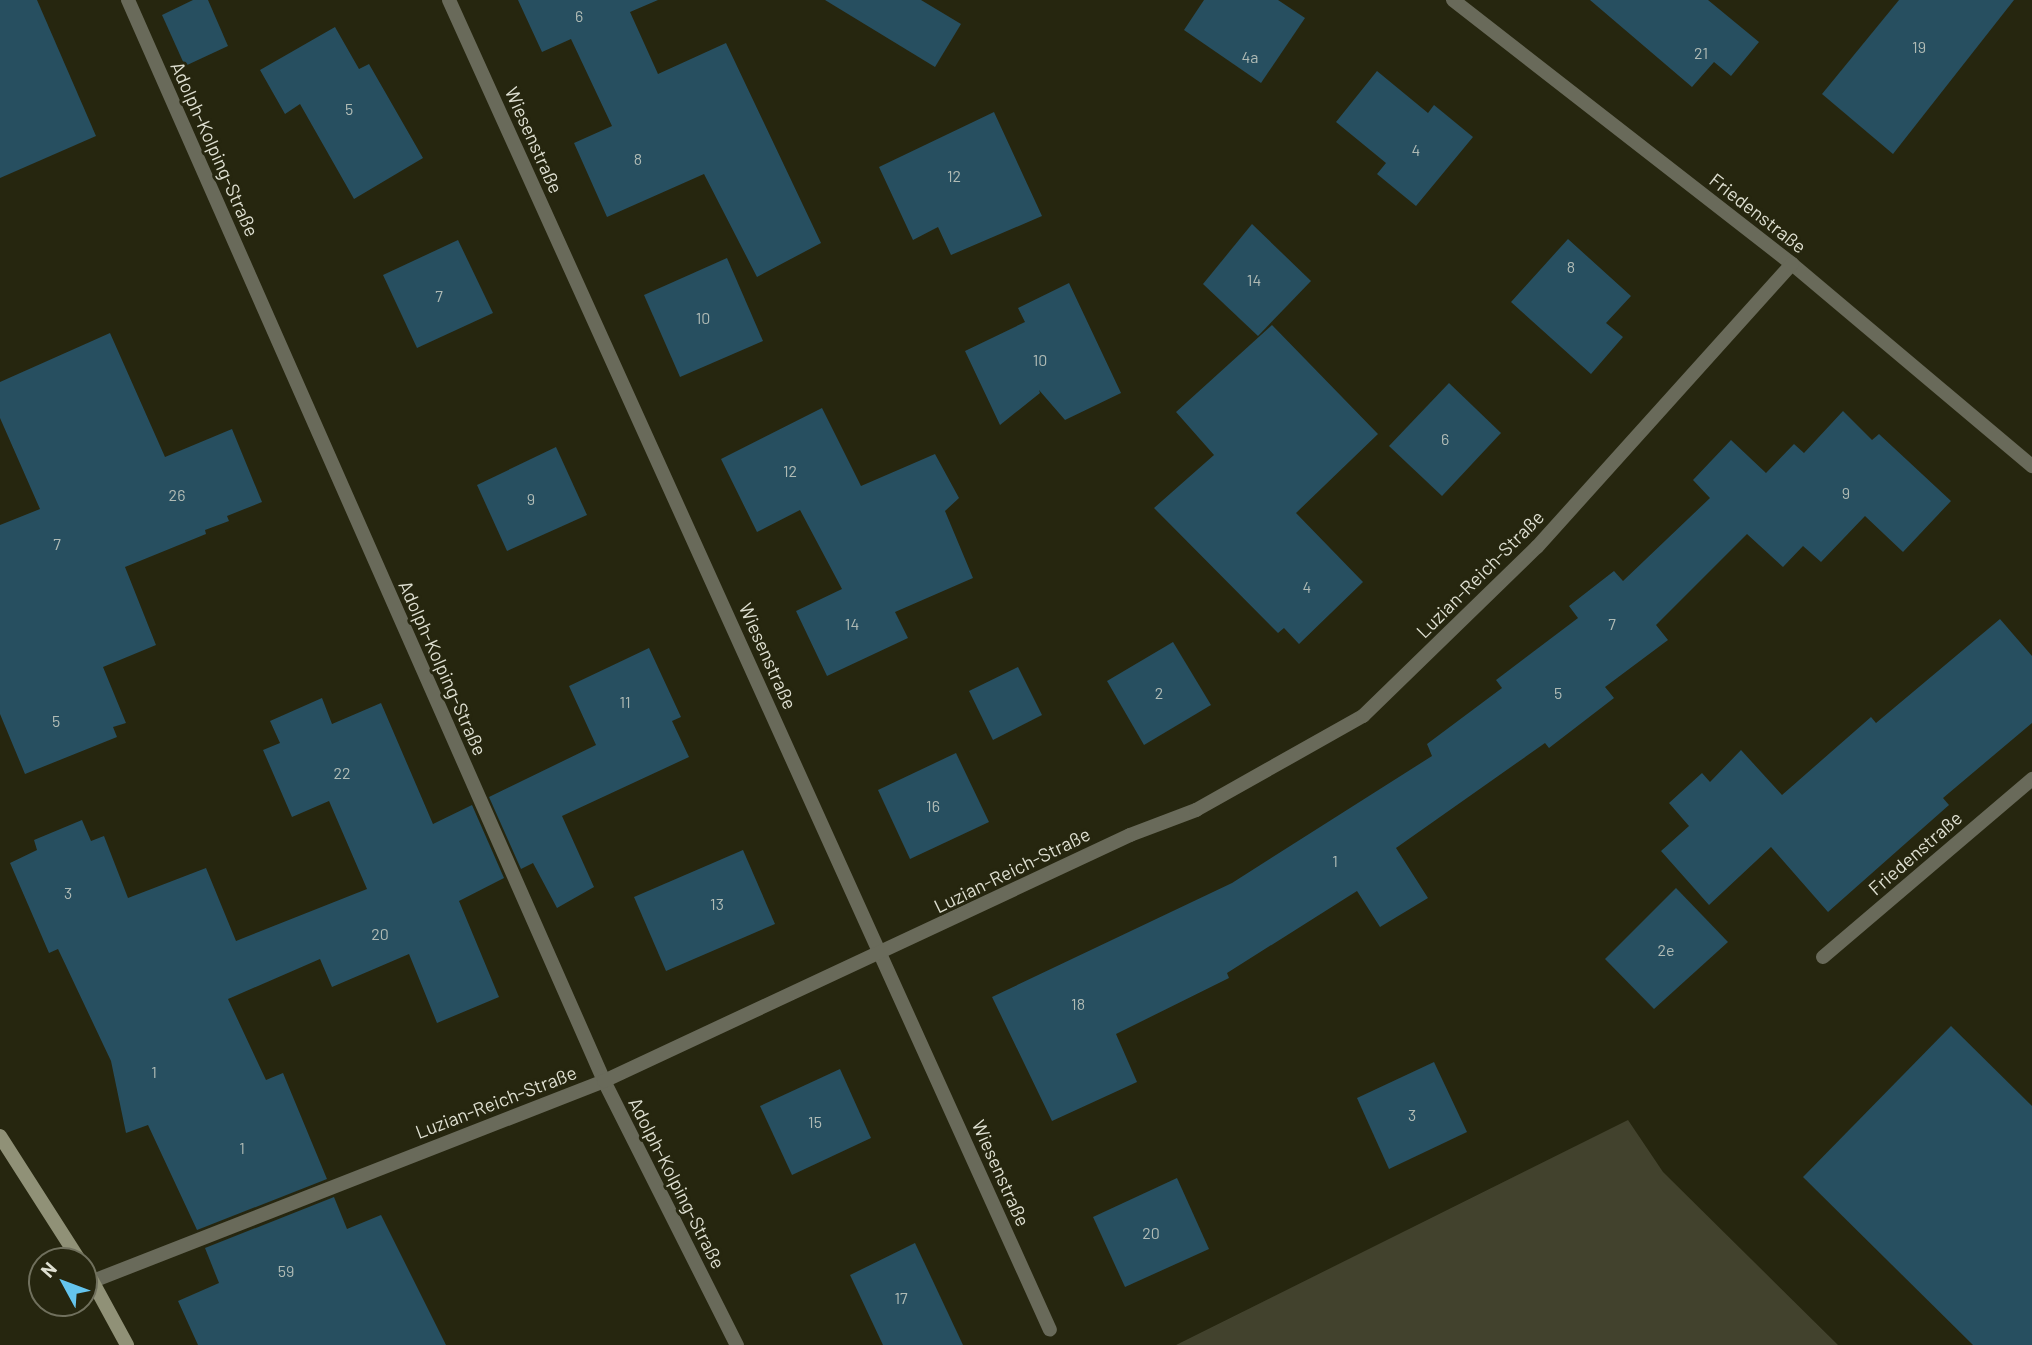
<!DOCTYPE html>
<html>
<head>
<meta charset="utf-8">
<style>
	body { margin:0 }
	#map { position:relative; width:2032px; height:1345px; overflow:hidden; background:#26260f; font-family:Barlow,sans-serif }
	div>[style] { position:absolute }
	.green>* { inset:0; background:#42422d }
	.building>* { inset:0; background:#274f60 }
	.minor>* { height:14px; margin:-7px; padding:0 7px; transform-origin:7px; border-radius:7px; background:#696a5a }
	.secondary>* { height:14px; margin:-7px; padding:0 7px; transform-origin:7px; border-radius:7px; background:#909177 }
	span { translate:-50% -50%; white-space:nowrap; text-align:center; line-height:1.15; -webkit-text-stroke:6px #26260f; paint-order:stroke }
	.number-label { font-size:16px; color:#b0bbb5 }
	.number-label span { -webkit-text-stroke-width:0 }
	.street-label { font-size:19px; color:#dedfd1 }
	.north { position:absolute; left:28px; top:1247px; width:70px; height:70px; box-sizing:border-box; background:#26260f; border:2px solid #70705d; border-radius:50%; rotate:311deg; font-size:19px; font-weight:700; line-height:28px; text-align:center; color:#dedfd1 }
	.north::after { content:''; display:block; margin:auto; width:24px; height:32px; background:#65c5ee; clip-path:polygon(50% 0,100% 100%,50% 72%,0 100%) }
</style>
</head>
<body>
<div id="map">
	<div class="green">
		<div style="clip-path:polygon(1628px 1120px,1663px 1172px,1838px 1345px,1176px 1345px)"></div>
	</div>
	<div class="building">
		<div style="clip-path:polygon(0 0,37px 0,96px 136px,0 178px)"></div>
		<div style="clip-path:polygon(193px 0,208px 0,228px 46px,185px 66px,162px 15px)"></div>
		<div style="clip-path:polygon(518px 0,658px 0,630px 12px,658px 74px,726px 43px,821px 243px,757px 277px,704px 174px,607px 217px,574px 143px,612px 126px,571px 39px,542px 52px)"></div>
		<div style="clip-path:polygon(825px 0,921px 0,961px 24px,935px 67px)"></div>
		<div style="clip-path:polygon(1204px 0,1278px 0,1305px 18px,1261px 83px,1184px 30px)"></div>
		<div style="clip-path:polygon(1590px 0,1708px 0,1759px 42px,1731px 76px,1714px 62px,1692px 87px)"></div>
		<div style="clip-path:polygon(1899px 0,2014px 0,1893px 154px,1822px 94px)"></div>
		<div style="clip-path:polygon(335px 27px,359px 69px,369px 64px,423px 158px,354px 199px,300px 104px,285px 114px,260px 70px)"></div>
		<div style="clip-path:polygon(1377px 71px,1428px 113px,1434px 105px,1473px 137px,1416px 206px,1377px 174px,1386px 163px,1336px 122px)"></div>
		<div style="clip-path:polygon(994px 112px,1042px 216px,951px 255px,938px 227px,913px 240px,879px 167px)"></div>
		<div style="clip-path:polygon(1252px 224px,1311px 281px,1258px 336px,1203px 284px)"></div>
		<div style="clip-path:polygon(1568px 239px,1631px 296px,1606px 323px,1623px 337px,1591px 374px,1511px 302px)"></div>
		<div style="clip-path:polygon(458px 240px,493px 313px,417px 348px,383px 275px)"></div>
		<div style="clip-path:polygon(727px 258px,763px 341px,680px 377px,644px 295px)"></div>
		<div style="clip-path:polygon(1069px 283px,1121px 393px,1065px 420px,1039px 390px,1040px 393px,1000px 425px,965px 351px,1025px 322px,1018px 308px)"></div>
		<div style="clip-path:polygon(1272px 325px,1378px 434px,1296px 513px,1363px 582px,1299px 644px,1284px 628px,1278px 633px,1154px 508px,1214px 455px,1176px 412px)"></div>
		<div style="clip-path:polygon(110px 333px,165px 457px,232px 429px,262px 502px,227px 516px,229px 521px,205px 530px,206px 534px,125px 567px,156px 645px,103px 667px,126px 723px,113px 727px,117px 737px,25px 774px,0 714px,0 525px,40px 509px,0 418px,0 382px)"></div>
		<div style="clip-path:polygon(1449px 383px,1501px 433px,1442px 496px,1389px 446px)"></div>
		<div style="clip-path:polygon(822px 408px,861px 486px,935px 454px,959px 498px,945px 511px,973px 578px,895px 612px,908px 638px,827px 676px,796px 611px,842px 589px,800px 510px,757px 532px,721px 459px)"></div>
		<div style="clip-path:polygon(1843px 411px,1872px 440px,1879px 434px,1951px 501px,1903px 552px,1865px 516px,1821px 562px,1803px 546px,1783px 567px,1747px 534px,1656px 625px,1668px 640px,1605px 687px,1614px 698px,1549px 748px,1545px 743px,1396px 848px,1428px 898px,1380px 927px,1357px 891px,1227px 973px,1229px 978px,1116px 1034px,1137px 1082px,1052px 1121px,992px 997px,1232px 883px,1432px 756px,1427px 744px,1502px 688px,1496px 680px,1578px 618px,1569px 606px,1614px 571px,1623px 581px,1710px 498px,1693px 480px,1731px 440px,1766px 473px,1794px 444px,1804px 453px)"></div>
		<div style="clip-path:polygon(556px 447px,587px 515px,507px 551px,477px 485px)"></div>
		<div style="clip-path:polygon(2000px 619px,2032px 656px,2032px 723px,1943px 798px,1949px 805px,1828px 912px,1771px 847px,1709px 905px,1661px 851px,1689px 826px,1669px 803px,1702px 773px,1710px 782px,1741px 750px,1782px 795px,1871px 717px,1876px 723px)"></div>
		<div style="clip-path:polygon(1173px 642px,1211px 705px,1144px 745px,1107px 681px)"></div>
		<div style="clip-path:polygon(649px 648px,681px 717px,672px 721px,689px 757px,562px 816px,594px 887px,557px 908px,533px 863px,521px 869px,489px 797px,596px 745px,569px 686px)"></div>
		<div style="clip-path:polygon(1018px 667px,1042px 715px,993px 740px,969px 691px)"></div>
		<div style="clip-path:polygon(322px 698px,332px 724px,381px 703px,433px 824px,472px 805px,504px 878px,459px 901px,499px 997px,437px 1023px,409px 954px,332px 987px,320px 959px,228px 999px,266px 1080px,283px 1073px,327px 1179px,197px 1230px,148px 1125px,126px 1133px,111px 1061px,58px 949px,49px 953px,10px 863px,37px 850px,34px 840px,82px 820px,91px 841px,104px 836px,128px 898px,206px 868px,236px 941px,367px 889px,329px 801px,292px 817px,263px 750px,280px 743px,270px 721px)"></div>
		<div style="clip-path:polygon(956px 753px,989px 822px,910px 859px,878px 790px)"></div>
		<div style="clip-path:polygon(743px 850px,775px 924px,666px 971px,634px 897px)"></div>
		<div style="clip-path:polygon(1676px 888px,1728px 942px,1654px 1009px,1605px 959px)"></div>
		<div style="clip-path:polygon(1951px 1026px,2032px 1106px,2032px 1345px,1973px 1345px,1803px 1177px)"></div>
		<div style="clip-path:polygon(1434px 1062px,1467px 1132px,1389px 1169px,1357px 1098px)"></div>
		<div style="clip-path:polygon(840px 1069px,871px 1138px,792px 1175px,760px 1106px)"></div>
		<div style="clip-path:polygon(1177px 1178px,1209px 1249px,1125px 1287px,1093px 1217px)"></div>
		<div style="clip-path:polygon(334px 1197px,347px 1229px,381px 1215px,446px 1345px,198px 1345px,178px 1301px,219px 1283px,205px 1248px)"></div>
		<div style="clip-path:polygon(915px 1243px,963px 1345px,883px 1345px,850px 1275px)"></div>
	</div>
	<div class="minor">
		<div style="left:128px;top:0;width:1181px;rotate:66.23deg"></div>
		<div style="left:604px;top:1081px;width:296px;rotate:63.3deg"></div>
		<div style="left:449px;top:0;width:1459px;rotate:65.68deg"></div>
		<div style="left:1453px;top:0;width:430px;rotate:37.9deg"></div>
		<div style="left:1792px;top:264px;width:314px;rotate:40.1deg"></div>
		<div style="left:1823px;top:957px;width:275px;rotate:-40.4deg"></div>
		<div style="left:93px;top:1281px;width:549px;rotate:-21.37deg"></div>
		<div style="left:604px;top:1081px;width:581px;rotate:-25.06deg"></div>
		<div style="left:1130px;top:835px;width:71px;rotate:-20.7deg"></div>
		<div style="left:1196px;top:810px;width:192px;rotate:-29.4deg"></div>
		<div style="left:1363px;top:716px;width:243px;rotate:-44.2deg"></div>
		<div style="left:1537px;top:547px;width:381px;rotate:-48deg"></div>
	</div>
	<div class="secondary">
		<div style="left:0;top:1136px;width:148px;rotate:57.4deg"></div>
		<div style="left:84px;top:1266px;width:90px;rotate:61.4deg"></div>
	</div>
	<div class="number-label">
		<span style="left:579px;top:16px">6</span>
		<span style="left:1919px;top:47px">19</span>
		<span style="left:1701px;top:53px">21</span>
		<span style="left:1250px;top:57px">4a</span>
		<span style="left:349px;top:109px">5</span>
		<span style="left:1416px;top:150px">4</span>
		<span style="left:638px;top:159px">8</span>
		<span style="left:954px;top:176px">12</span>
		<span style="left:1571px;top:267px">8</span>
		<span style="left:1254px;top:280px">14</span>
		<span style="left:439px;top:296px">7</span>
		<span style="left:703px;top:318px">10</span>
		<span style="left:1040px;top:360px">10</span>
		<span style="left:1445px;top:439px">6</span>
		<span style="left:790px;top:471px">12</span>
		<span style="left:1846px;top:493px">9</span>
		<span style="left:177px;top:495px">26</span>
		<span style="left:531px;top:499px">9</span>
		<span style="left:57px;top:544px">7</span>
		<span style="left:1307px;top:587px">4</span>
		<span style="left:852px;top:624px">14</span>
		<span style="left:1612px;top:624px">7</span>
		<span style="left:1159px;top:693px">2</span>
		<span style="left:1558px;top:693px">5</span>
		<span style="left:625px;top:702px">11</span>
		<span style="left:56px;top:721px">5</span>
		<span style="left:342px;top:773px">22</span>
		<span style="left:933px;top:806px">16</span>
		<span style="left:1335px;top:861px">1</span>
		<span style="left:68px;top:893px">3</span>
		<span style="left:717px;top:904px">13</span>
		<span style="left:380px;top:934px">20</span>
		<span style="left:1666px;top:950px">2e</span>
		<span style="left:1078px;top:1004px">18</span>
		<span style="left:154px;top:1072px">1</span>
		<span style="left:1412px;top:1115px">3</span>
		<span style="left:815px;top:1122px">15</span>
		<span style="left:242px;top:1148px">1</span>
		<span style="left:1151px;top:1233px">20</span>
		<span style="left:286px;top:1271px">59</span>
		<span style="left:901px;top:1298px">17</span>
	</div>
	<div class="street-label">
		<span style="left:534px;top:140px;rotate:66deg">Wiesenstraße</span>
		<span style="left:215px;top:149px;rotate:66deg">Adolph-Kolping-Straße</span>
		<span style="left:1758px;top:213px;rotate:38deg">Friedenstraße</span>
		<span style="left:1480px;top:574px;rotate:-45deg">Luzian-Reich-Straße</span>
		<span style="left:768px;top:656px;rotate:66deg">Wiesenstraße</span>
		<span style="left:443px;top:668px;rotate:66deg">Adolph-Kolping-Straße</span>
		<span style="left:1915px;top:853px;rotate:-41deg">Friedenstraße</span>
		<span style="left:1012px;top:870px;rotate:-26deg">Luzian-Reich-Straße</span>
		<span style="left:496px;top:1102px;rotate:-21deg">Luzian-Reich-Straße</span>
		<span style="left:1001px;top:1173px;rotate:66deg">Wiesenstraße</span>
		<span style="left:677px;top:1183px;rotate:63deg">Adolph-Kolping-Straße</span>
	</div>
	<div class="north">N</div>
</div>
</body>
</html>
